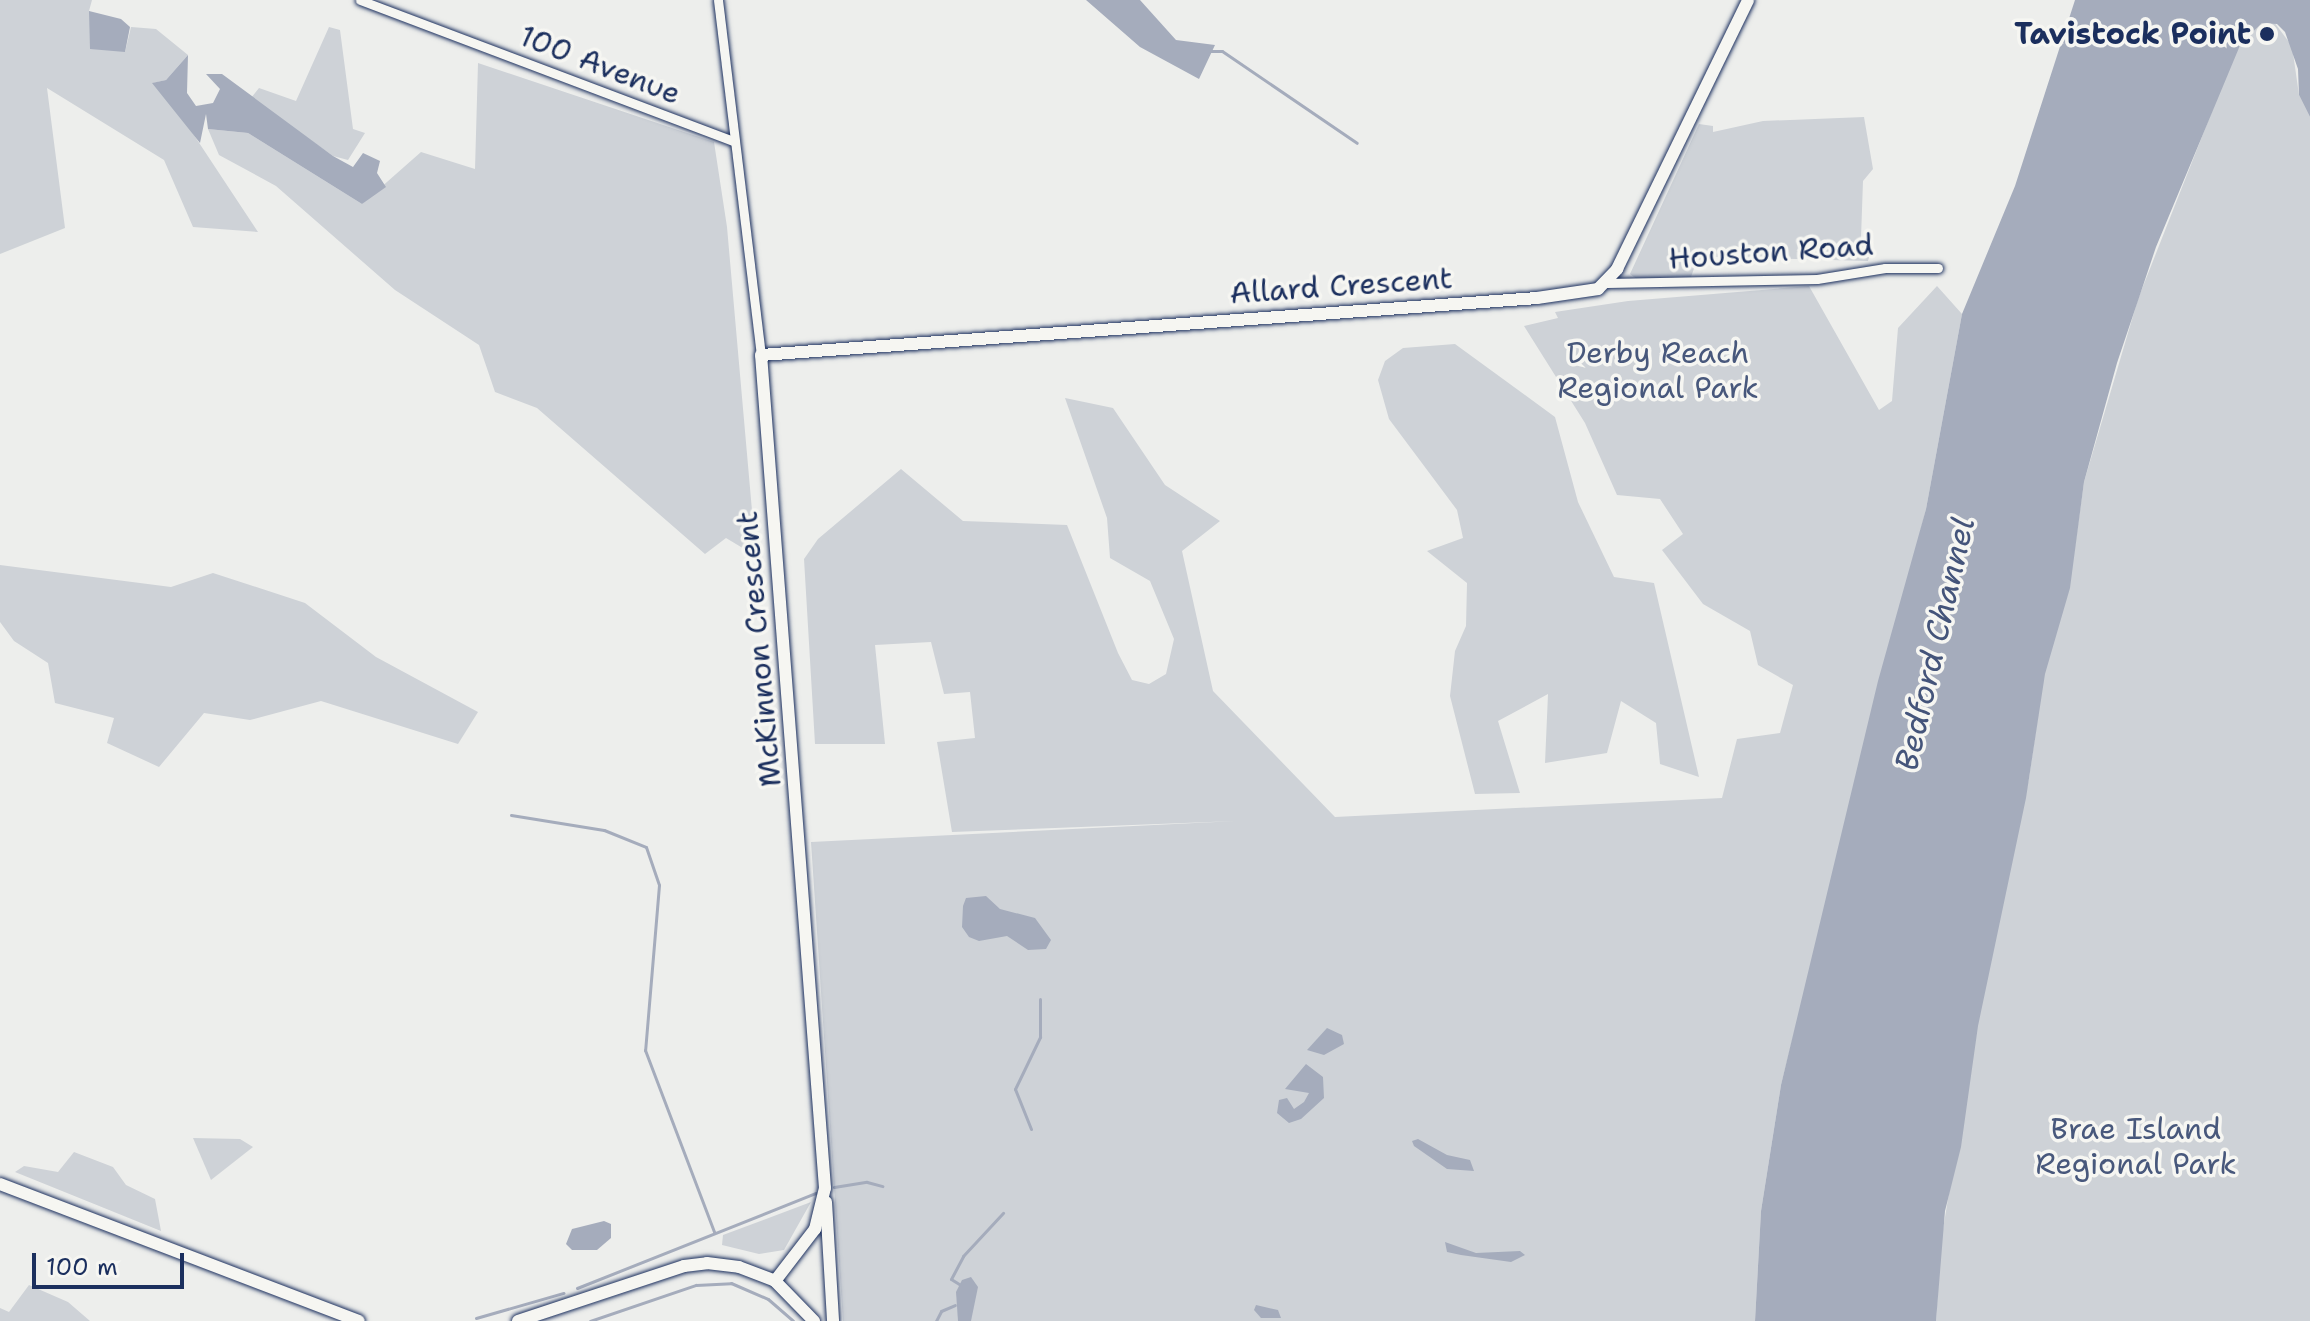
<!DOCTYPE html>
<html>
<head>
<meta charset="utf-8">
<style>
	body { margin:0 }
	#map { position:relative; width:2310px; height:1321px; overflow:hidden; background:#edeeec; font-family:"Shantell Sans",sans-serif }
	div>[style] { position:absolute }
	.green>* { inset:0; background:#ced2d7 }
	.water>* { inset:0; background:#a5acbc }
	.stream>* { height:3px; margin:-1.5px; padding:0 1.5px; transform-origin:1.5px; border-radius:1.5px; background:#a5acbc }
	.roads { filter:drop-shadow(0 0 2px #1b2f5e) drop-shadow(0 0 2px #1b2f5e) }
	.street>* { height:9px; margin:-4.5px; padding:0 4.5px; transform-origin:4.5px; border-radius:4.5px; background:#f6f6f2 }
	.secondary>* { height:12px; margin:-6px; padding:0 6px; transform-origin:6px; border-radius:6px; background:#f6f6f2 }
	.dots>* { width:22px; height:22px; translate:-50% -50%; box-sizing:border-box; border:4px solid #f6f6f2; border-radius:50% }
	span { translate:-50% -50%; white-space:nowrap; text-align:center; line-height:1.15; -webkit-text-stroke:7px #f6f6f2; paint-order:stroke }
	.poi-label { font-size:30px; color:#1b2f5e; font-weight:700 }
	.right { translate:-100% -50%; text-align:right }
	.street-label { font-size:30px; color:#1b2f5e }
	.park-label { font-size:30px; color:#48587c }
	.water-label { font-size:32px; color:#44547a; font-style:italic }
	.scale { position:absolute; left:32px; top:1253px; width:152px; height:36px; box-sizing:border-box; border:4px solid #1b2f5e; border-top:0; padding-left:10px; font-size:24px; line-height:28px; white-space:nowrap; color:#1b2f5e; -webkit-text-stroke:6px #f6f6f2; paint-order:stroke }
</style>
</head>
<body>
<div id="map">
	<div class="green">
		<div style="clip-path:polygon(0 0,92px 0,89px 11px,125px 52px,131px 27px,156px 29px,188px 55px,166px 80px,153px 83px,182px 117px,258px 232px,193px 227px,164px 160px,47px 88px,65px 228px,0 254px)"></div>
		<div style="clip-path:polygon(2274px 22px,2292px 46px,2299px 95px,2310px 117px,2310px 1321px,1936px 1321px,1941px 1241px,1979px 1014px,2029px 778px,2044px 674px,2069px 588px,2084px 482px,2138px 299px,2233px 58px,2244px 38px,2262px 23px)"></div>
		<div style="clip-path:polygon(329px 27px,340px 30px,353px 129px,365px 133px,348px 160px,333px 156px,251px 98px,259px 88px,296px 101px)"></div>
		<div style="clip-path:polygon(478px 63px,714px 142px,727px 227px,756px 556px,726px 538px,705px 554px,537px 408px,495px 392px,479px 345px,395px 290px,276px 186px,219px 155px,208px 129px,248px 133px,362px 204px,421px 152px,475px 169px)"></div>
		<div style="clip-path:polygon(1864px 117px,1873px 169px,1863px 181px,1861px 238px,1871px 251px,1868px 261px,1717px 257px,1697px 260px,1691px 277px,1638px 280px,1630px 274px,1699px 124px,1713px 126px,1713px 132px,1763px 121px)"></div>
		<div style="clip-path:polygon(1809px 286px,1879px 410px,1892px 401px,1898px 328px,1937px 286px,1962px 314px,1926px 509px,1781px 1085px,1761px 1211px,1755px 1321px,843px 1321px,811px 842px,1236px 821px,952px 832px,937px 742px,975px 738px,970px 692px,944px 694px,931px 642px,875px 645px,885px 744px,815px 744px,804px 559px,818px 539px,901px 469px,963px 521px,1067px 525px,1118px 653px,1132px 680px,1149px 684px,1166px 674px,1174px 639px,1150px 581px,1110px 558px,1107px 518px,1065px 398px,1113px 408px,1165px 485px,1220px 521px,1182px 551px,1213px 691px,1335px 817px,1722px 798px,1737px 739px,1780px 733px,1793px 685px,1758px 665px,1750px 631px,1703px 604px,1662px 550px,1683px 534px,1660px 499px,1617px 495px,1585px 423px,1524px 326px,1558px 318px,1555px 312px,1628px 301px)"></div>
		<div style="clip-path:polygon(1455px 344px,1555px 417px,1578px 502px,1614px 577px,1654px 583px,1699px 777px,1660px 764px,1656px 723px,1621px 701px,1607px 753px,1545px 763px,1548px 694px,1498px 721px,1520px 793px,1475px 794px,1450px 696px,1455px 651px,1466px 626px,1467px 583px,1427px 551px,1463px 538px,1457px 510px,1389px 419px,1378px 380px,1385px 361px,1403px 348px)"></div>
		<div style="clip-path:polygon(0 565px,171px 587px,213px 573px,305px 603px,376px 657px,478px 712px,458px 744px,321px 701px,250px 720px,204px 713px,159px 767px,107px 743px,114px 718px,55px 703px,48px 663px,14px 641px,0 622px)"></div>
		<div style="clip-path:polygon(193px 1138px,240px 1139px,253px 1147px,211px 1180px)"></div>
		<div style="clip-path:polygon(74px 1152px,113px 1167px,126px 1185px,155px 1199px,161px 1231px,15px 1172px,24px 1166px,58px 1172px)"></div>
		<div style="clip-path:polygon(811px 1202px,784px 1250px,759px 1254px,722px 1245px,723px 1235px)"></div>
		<div style="clip-path:polygon(29px 1285px,68px 1302px,90px 1321px,0 1321px,0 1308px,9px 1312px)"></div>
	</div>
	<div class="water">
		<div style="clip-path:polygon(1086px 0,1140px 0,1176px 40px,1215px 45px,1199px 79px,1140px 47px)"></div>
		<div style="clip-path:polygon(2075px 0,2310px 0,2310px 117px,2299px 95px,2298px 69px,2285px 32px,2277px 24px,2262px 23px,2241px 43px,2156px 247px,2117px 363px,2084px 482px,2070px 588px,2045px 674px,2026px 798px,1978px 1026px,1961px 1147px,1945px 1211px,1936px 1321px,1755px 1321px,1761px 1211px,1781px 1085px,1878px 681px,1926px 509px,1962px 314px,2015px 186px)"></div>
		<div style="clip-path:polygon(89px 11px,121px 19px,130px 27px,125px 52px,90px 49px)"></div>
		<div style="clip-path:polygon(188px 55px,187px 93px,196px 106px,213px 103px,220px 89px,206px 74px,222px 74px,333px 156px,353px 167px,363px 153px,380px 161px,377px 173px,386px 187px,362px 204px,248px 133px,208px 129px,206px 114px,200px 143px,152px 83px,166px 80px)"></div>
		<div style="clip-path:polygon(986px 896px,1000px 909px,1035px 918px,1051px 940px,1046px 949px,1028px 950px,1007px 936px,979px 941px,969px 937px,962px 927px,963px 906px,966px 898px)"></div>
		<div style="clip-path:polygon(1327px 1028px,1342px 1035px,1344px 1044px,1324px 1055px,1307px 1050px)"></div>
		<div style="clip-path:polygon(1306px 1064px,1323px 1077px,1324px 1098px,1301px 1119px,1289px 1123px,1277px 1113px,1279px 1100px,1287px 1098px,1294px 1109px,1304px 1102px,1309px 1093px,1285px 1089px)"></div>
		<div style="clip-path:polygon(1418px 1139px,1447px 1155px,1470px 1160px,1474px 1171px,1447px 1169px,1414px 1146px,1412px 1141px)"></div>
		<div style="clip-path:polygon(604px 1221px,611px 1224px,611px 1238px,597px 1250px,572px 1250px,566px 1244px,572px 1229px)"></div>
		<div style="clip-path:polygon(1445px 1242px,1476px 1253px,1520px 1251px,1525px 1255px,1511px 1262px,1461px 1255px,1447px 1252px)"></div>
		<div style="clip-path:polygon(971px 1277px,978px 1287px,971px 1321px,958px 1321px,956px 1292px,962px 1280px)"></div>
		<div style="clip-path:polygon(1256px 1305px,1278px 1310px,1281px 1318px,1261px 1318px,1254px 1310px)"></div>
	</div>
	<div class="stream">
		<div style="left:1209px;top:51px;width:13px"></div>
		<div style="left:1222px;top:51px;width:163px;rotate:34.3deg"></div>
		<div style="left:511px;top:815px;width:94px;rotate:9.2deg"></div>
		<div style="left:604px;top:830px;width:45px;rotate:22deg"></div>
		<div style="left:646px;top:847px;width:40px;rotate:71.1deg"></div>
		<div style="left:659px;top:885px;width:166px;rotate:94.8deg"></div>
		<div style="left:645px;top:1050px;width:195px;rotate:69.2deg"></div>
		<div style="left:1031px;top:1129px;width:43px;rotate:-111.8deg"></div>
		<div style="left:1015px;top:1089px;width:58px;rotate:-64.3deg"></div>
		<div style="left:1040px;top:1037px;width:38px;rotate:-90deg"></div>
		<div style="left:834px;top:1187px;width:33px;rotate:-9deg"></div>
		<div style="left:867px;top:1182px;width:16px;rotate:15deg"></div>
		<div style="left:959px;top:1284px;width:9px;rotate:-148deg"></div>
		<div style="left:951px;top:1279px;width:26px;rotate:-62deg"></div>
		<div style="left:963px;top:1256px;width:59px;rotate:-47.1deg"></div>
		<div style="left:577px;top:1288px;width:257px;rotate:-21.7deg"></div>
		<div style="left:476px;top:1318px;width:91px;rotate:-16deg"></div>
		<div style="left:590px;top:1321px;width:112px;rotate:-18.8deg"></div>
		<div style="left:696px;top:1285px;width:35px;rotate:-3deg"></div>
		<div style="left:731px;top:1283px;width:40px;rotate:23.4deg"></div>
		<div style="left:768px;top:1299px;width:33px;rotate:41deg"></div>
		<div style="left:936px;top:1321px;width:11px;rotate:-63deg"></div>
		<div style="left:941px;top:1311px;width:15px;rotate:-23deg"></div>
	</div>
	<div class="roads">
		<div class="street">
			<div style="left:360px;top:0;width:400px;rotate:20.7deg"></div>
			<div style="left:718px;top:0;width:358px;rotate:83.1deg"></div>
			<div style="left:1607px;top:283px;width:210px;rotate:-1.1deg"></div>
			<div style="left:1817px;top:279px;width:69px;rotate:-9.2deg"></div>
			<div style="left:1885px;top:268px;width:53px"></div>
		</div>
		<div class="secondary">
			<div style="left:0;top:1184px;width:384px;rotate:20.9deg"></div>
			<div style="left:826px;top:1202px;width:119px;rotate:86.6deg"></div>
			<div style="left:775px;top:1281px;width:66px;rotate:-52.4deg"></div>
			<div style="left:815px;top:1229px;width:42px;rotate:-76.3deg"></div>
			<div style="left:825px;top:1188px;width:835px;rotate:-94.39deg"></div>
			<div style="left:761px;top:355px;width:778px;rotate:-4.2deg"></div>
			<div style="left:1537px;top:298px;width:62px;rotate:-8.4deg"></div>
			<div style="left:1598px;top:289px;width:28px;rotate:-46deg"></div>
			<div style="left:1617px;top:269px;width:299px;rotate:-64deg"></div>
			<div style="left:518px;top:1321px;width:175px;rotate:-18.3deg"></div>
			<div style="left:684px;top:1266px;width:23px;rotate:-7deg"></div>
			<div style="left:707px;top:1263px;width:32px;rotate:7deg"></div>
			<div style="left:739px;top:1267px;width:39px;rotate:21deg"></div>
			<div style="left:775px;top:1281px;width:56px;rotate:45.7deg"></div>
		</div>
	</div>
	<div class="dots">
		<div style="left:2267px;top:34px;background:#1b2f5e"></div>
	</div>
	<div class="poi-label">
		<span class="right" style="left:2251px;top:34px">Tavistock Point</span>
	</div>
	<div class="street-label">
		<span style="left:600px;top:65px;rotate:21deg">100 Avenue</span>
		<span style="left:1771px;top:252px;rotate:-4deg">Houston Road</span>
		<span style="left:1341px;top:286px;rotate:-4deg">Allard Crescent</span>
		<span style="left:759px;top:649px;rotate:-95deg">McKinnon Crescent</span>
	</div>
	<div class="park-label">
		<span style="left:1658px;top:370px">Derby Reach<br>Regional Park</span>
		<span style="left:2136px;top:1146px">Brae Island<br>Regional Park</span>
	</div>
	<div class="water-label">
		<span style="left:1935px;top:644px;rotate:-77deg">Bedford Channel</span>
	</div>
	<div class="scale">100 m</div>
</div>
</body>
</html>
